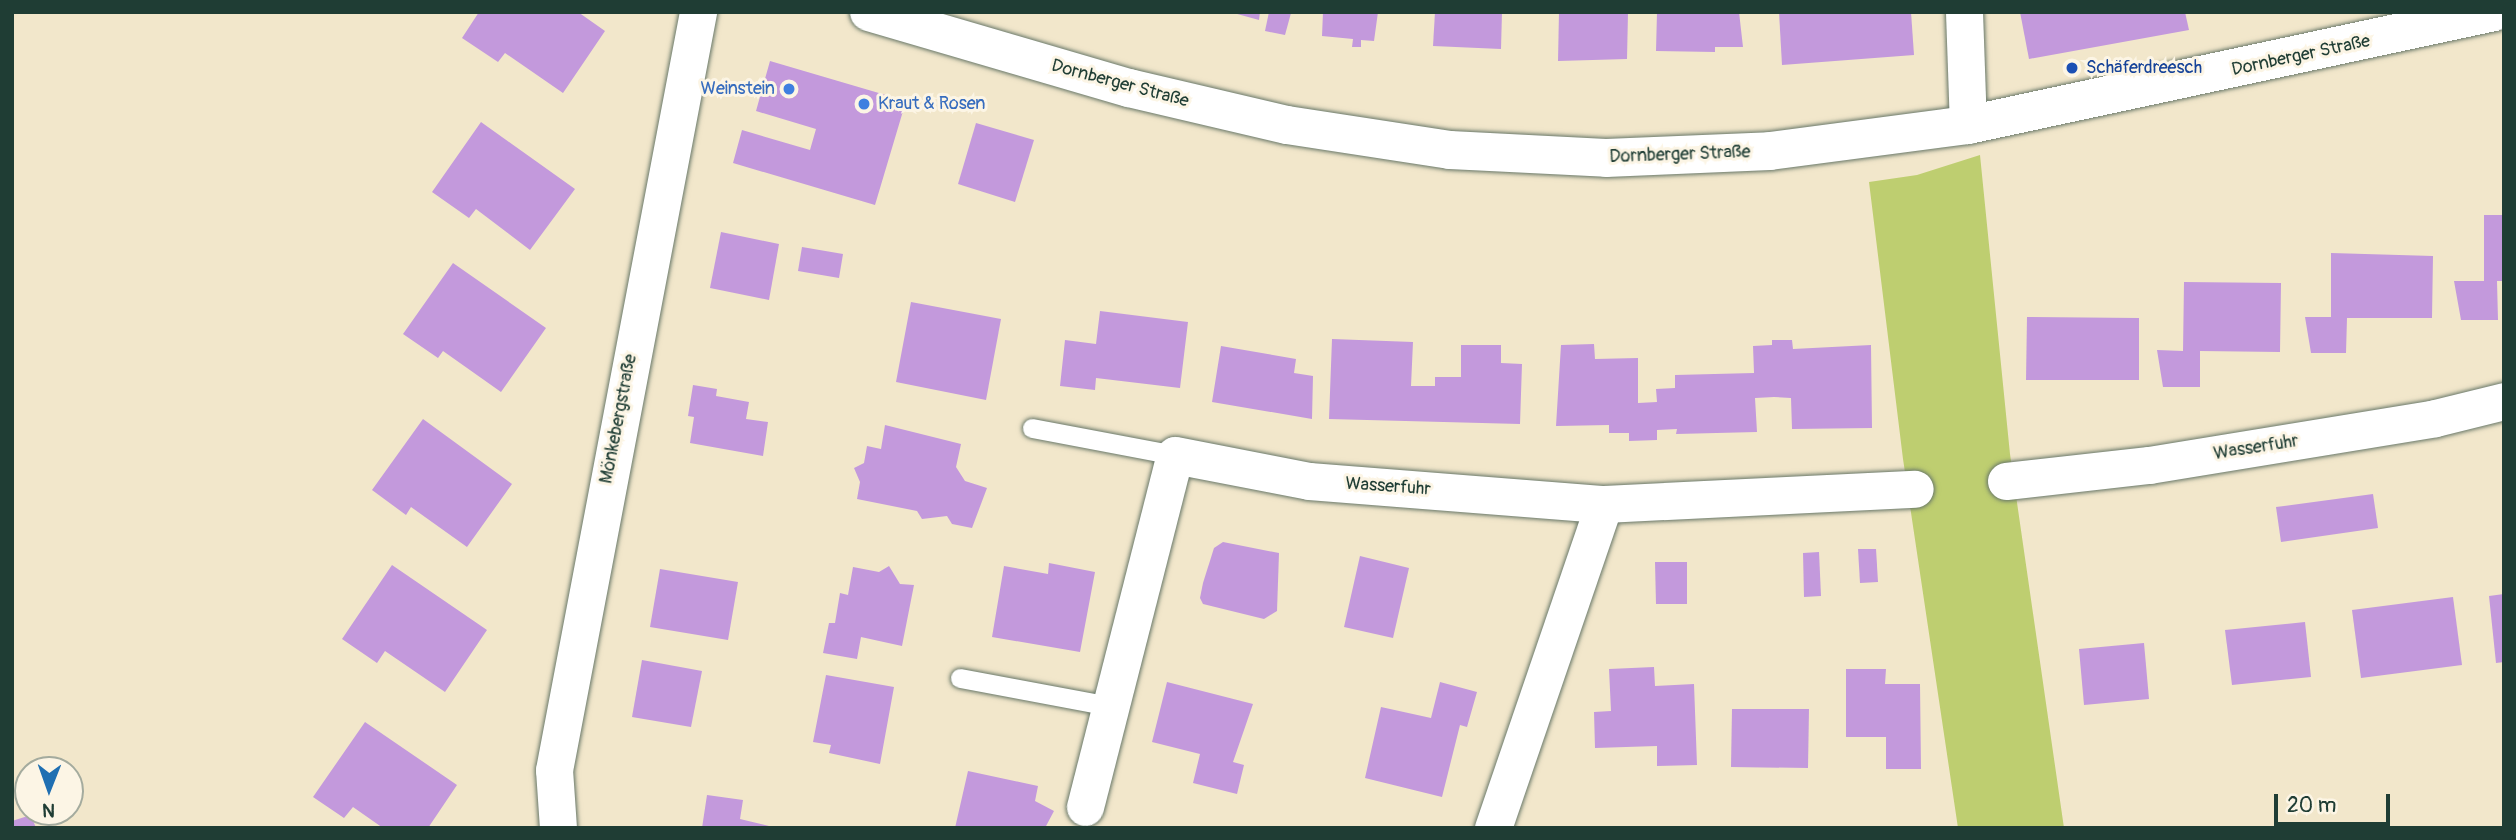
<!DOCTYPE html>
<html>
<head>
<meta charset="utf-8">
<style>
	body { margin:0 }
	#map { position:relative; width:2516px; height:840px; overflow:hidden; background:#f2e7cb; font-family:Pangolin,sans-serif }
	div>[style] { position:absolute }
	.green>* { inset:0; background:#bece70 }
	.building>* { inset:0; background:#c399dc }
	.roads { filter:drop-shadow(0 0 2px #697869) drop-shadow(0 0 2px #697869) }
	.lane>* { height:19px; margin:-9.5px; padding:0 9.5px; transform-origin:9.5px; border-radius:9.5px; background:#fff }
	.street>* { height:37px; margin:-18.5px; padding:0 18.5px; transform-origin:18.5px; border-radius:18.5px; background:#fff }
	.secondary>* { height:38px; margin:-19px; padding:0 19px; transform-origin:19px; border-radius:19px; background:#fff }
	.dots>* { width:19px; height:19px; translate:-50% -50%; box-sizing:border-box; border:4px solid #fcf5e5; border-radius:50% }
	span { translate:-50% -50%; white-space:nowrap; text-align:center; line-height:1.15; -webkit-text-stroke:6px #fcf5e5; paint-order:stroke }
	.street-label { font-size:18px; color:#1f3d34 }
	.transit-label { font-size:18px; color:#164399 }
	.left { translate:0 -50%; text-align:left }
	.shop-label { font-size:18px; color:#366cbe }
	.right { translate:-100% -50%; text-align:right }
	.frame { position:absolute; inset:0; border:14px solid #1f3d34; pointer-events:none }
	.north { position:absolute; left:14px; top:756px; width:70px; height:70px; box-sizing:border-box; background:#fcf5e5; border:2px solid #a4ab9e; border-radius:50%; rotate:181deg; font-size:19px; font-weight:700; line-height:28px; text-align:center; color:#1f3d34 }
	.north::after { content:''; display:block; margin:auto; width:24px; height:32px; background:#1f6fb2; clip-path:polygon(50% 0,100% 100%,50% 72%,0 100%) }
	.scale { position:absolute; left:2274px; top:794px; width:116px; height:32px; box-sizing:border-box; border:4px solid #1f3d34; border-top:0; padding-left:9px; font-size:21px; line-height:24px; white-space:nowrap; color:#1f3d34; -webkit-text-stroke:5px #fcf5e5; paint-order:stroke }
</style>
</head>
<body>
<div id="map">
	<div class="green">
		<div style="clip-path:polygon(1980px 155px,2010px 454px,2064px 828px,1958px 828px,1903px 459px,1869px 182px,1917px 175px)"></div>
	</div>
	<div class="building">
		<div style="clip-path:polygon(479px 12px,578px 12px,605px 31px,563px 93px,505px 53px,498px 62px,462px 38px)"></div>
		<div style="clip-path:polygon(1230px 12px,1260px 12px,1259px 20px)"></div>
		<div style="clip-path:polygon(1269px 12px,1291px 13px,1285px 35px,1265px 31px)"></div>
		<div style="clip-path:polygon(1323px 12px,1378px 12px,1374px 41px,1361px 40px,1361px 47px,1352px 47px,1353px 39px,1322px 36px)"></div>
		<div style="clip-path:polygon(1435px 12px,1502px 12px,1501px 49px,1433px 46px)"></div>
		<div style="clip-path:polygon(1559px 12px,1628px 12px,1627px 59px,1558px 61px)"></div>
		<div style="clip-path:polygon(1657px 12px,1739px 12px,1743px 47px,1715px 47px,1715px 52px,1656px 51px)"></div>
		<div style="clip-path:polygon(1779px 12px,1911px 12px,1914px 55px,1782px 65px)"></div>
		<div style="clip-path:polygon(2020px 12px,2185px 12px,2189px 30px,2029px 59px)"></div>
		<div style="clip-path:polygon(770px 61px,906px 101px,875px 205px,733px 163px,742px 130px,810px 150px,816px 129px,756px 111px)"></div>
		<div style="clip-path:polygon(481px 122px,575px 189px,530px 250px,476px 209px,469px 218px,432px 192px)"></div>
		<div style="clip-path:polygon(976px 123px,1034px 140px,1015px 202px,958px 184px)"></div>
		<div style="clip-path:polygon(2484px 215px,2504px 215px,2504px 281px,2497px 281px,2498px 320px,2461px 320px,2454px 281px,2484px 281px)"></div>
		<div style="clip-path:polygon(721px 232px,779px 244px,769px 300px,710px 288px)"></div>
		<div style="clip-path:polygon(802px 247px,843px 254px,839px 278px,798px 271px)"></div>
		<div style="clip-path:polygon(2331px 253px,2433px 256px,2432px 318px,2347px 318px,2346px 353px,2311px 353px,2305px 317px,2331px 317px)"></div>
		<div style="clip-path:polygon(453px 263px,546px 328px,501px 392px,443px 351px,438px 358px,403px 334px)"></div>
		<div style="clip-path:polygon(2184px 282px,2281px 283px,2280px 352px,2200px 351px,2200px 387px,2163px 387px,2157px 350px,2183px 351px)"></div>
		<div style="clip-path:polygon(911px 302px,1001px 319px,986px 400px,896px 382px)"></div>
		<div style="clip-path:polygon(1100px 311px,1188px 322px,1180px 388px,1096px 378px,1095px 390px,1060px 386px,1065px 340px,1096px 344px)"></div>
		<div style="clip-path:polygon(2027px 317px,2139px 318px,2139px 380px,2026px 380px)"></div>
		<div style="clip-path:polygon(1332px 339px,1413px 342px,1411px 386px,1435px 386px,1435px 377px,1461px 377px,1461px 345px,1501px 345px,1501px 363px,1522px 364px,1520px 424px,1329px 419px)"></div>
		<div style="clip-path:polygon(1772px 340px,1792px 340px,1793px 349px,1871px 345px,1872px 428px,1792px 429px,1791px 398px,1774px 397px,1755px 398px,1757px 432px,1676px 434px,1677px 429px,1657px 430px,1657px 440px,1629px 441px,1629px 433px,1609px 433px,1609px 425px,1556px 426px,1561px 345px,1594px 344px,1595px 359px,1638px 358px,1638px 403px,1657px 402px,1656px 389px,1675px 388px,1675px 375px,1754px 373px,1753px 346px,1772px 345px)"></div>
		<div style="clip-path:polygon(1221px 346px,1296px 359px,1294px 373px,1313px 376px,1312px 419px,1212px 402px)"></div>
		<div style="clip-path:polygon(693px 385px,717px 389px,716px 396px,749px 402px,746px 419px,768px 422px,763px 456px,690px 443px,694px 417px,688px 416px)"></div>
		<div style="clip-path:polygon(423px 419px,512px 484px,467px 547px,411px 507px,406px 515px,372px 490px)"></div>
		<div style="clip-path:polygon(885px 425px,961px 444px,956px 467px,965px 481px,987px 488px,972px 528px,952px 524px,947px 516px,922px 519px,917px 511px,857px 499px,860px 482px,854px 468px,864px 463px,867px 446px,881px 449px)"></div>
		<div style="clip-path:polygon(2373px 494px,2378px 528px,2281px 542px,2276px 507px)"></div>
		<div style="clip-path:polygon(1223px 542px,1279px 553px,1277px 611px,1264px 619px,1203px 604px,1200px 598px,1203px 583px,1214px 548px)"></div>
		<div style="clip-path:polygon(1858px 549px,1876px 549px,1878px 582px,1860px 583px)"></div>
		<div style="clip-path:polygon(1819px 552px,1821px 596px,1804px 597px,1803px 553px)"></div>
		<div style="clip-path:polygon(1360px 556px,1409px 568px,1393px 638px,1344px 627px)"></div>
		<div style="clip-path:polygon(1655px 562px,1687px 562px,1687px 604px,1656px 604px)"></div>
		<div style="clip-path:polygon(1049px 563px,1095px 572px,1080px 652px,992px 637px,1004px 566px,1048px 574px)"></div>
		<div style="clip-path:polygon(392px 565px,487px 630px,445px 692px,385px 651px,377px 663px,342px 639px)"></div>
		<div style="clip-path:polygon(889px 566px,900px 584px,914px 585px,902px 646px,861px 637px,857px 659px,823px 653px,829px 623px,835px 623px,840px 593px,848px 595px,853px 567px,879px 572px)"></div>
		<div style="clip-path:polygon(660px 569px,738px 582px,728px 640px,650px 627px)"></div>
		<div style="clip-path:polygon(2504px 594px,2504px 662px,2496px 663px,2489px 596px)"></div>
		<div style="clip-path:polygon(2453px 597px,2462px 665px,2361px 678px,2352px 610px)"></div>
		<div style="clip-path:polygon(2305px 622px,2311px 677px,2232px 685px,2225px 630px)"></div>
		<div style="clip-path:polygon(2144px 643px,2149px 699px,2084px 705px,2079px 649px)"></div>
		<div style="clip-path:polygon(642px 660px,702px 671px,691px 727px,632px 717px)"></div>
		<div style="clip-path:polygon(1654px 667px,1655px 686px,1694px 684px,1697px 765px,1657px 766px,1657px 746px,1595px 748px,1594px 712px,1611px 711px,1609px 669px)"></div>
		<div style="clip-path:polygon(1846px 669px,1886px 669px,1885px 684px,1920px 684px,1921px 769px,1886px 769px,1886px 737px,1846px 737px)"></div>
		<div style="clip-path:polygon(826px 675px,894px 687px,880px 764px,829px 753px,831px 745px,813px 742px)"></div>
		<div style="clip-path:polygon(1167px 682px,1253px 704px,1233px 762px,1244px 765px,1237px 794px,1193px 783px,1200px 754px,1152px 742px)"></div>
		<div style="clip-path:polygon(1440px 682px,1477px 692px,1467px 727px,1460px 725px,1442px 797px,1365px 778px,1381px 707px,1431px 718px)"></div>
		<div style="clip-path:polygon(1732px 709px,1809px 709px,1808px 768px,1731px 767px)"></div>
		<div style="clip-path:polygon(365px 722px,457px 785px,428px 828px,383px 828px,353px 807px,344px 818px,313px 797px)"></div>
		<div style="clip-path:polygon(968px 771px,1038px 786px,1035px 801px,1054px 811px,1045px 828px,955px 828px)"></div>
		<div style="clip-path:polygon(707px 795px,743px 800px,740px 819px,777px 828px,702px 828px)"></div>
		<div style="clip-path:polygon(31px 815px,36px 828px,12px 828px,12px 821px)"></div>
	</div>
	<div class="roads">
		<div class="lane">
			<div style="left:1032px;top:428px;width:146px;rotate:10.7deg"></div>
			<div style="left:960px;top:678px;width:153px;rotate:10.6deg"></div>
		</div>
		<div class="street">
			<div style="left:1964px;top:12px;width:113px;rotate:88deg"></div>
			<div style="left:2006px;top:481px;width:144px;rotate:-6.4deg"></div>
			<div style="left:2149px;top:465px;width:290px;rotate:-9.3deg"></div>
			<div style="left:2435px;top:418px;width:71px;rotate:-13.8deg"></div>
			<div style="left:1085px;top:807px;width:363px;rotate:-75.7deg"></div>
			<div style="left:1175px;top:455px;width:136px;rotate:11deg"></div>
			<div style="left:1309px;top:481px;width:296px;rotate:4.5deg"></div>
			<div style="left:1604px;top:504px;width:311px;rotate:-2.8deg"></div>
			<div style="left:558px;top:828px;width:58px;rotate:-93.9deg"></div>
			<div style="left:554px;top:770px;width:772px;rotate:-79.24deg"></div>
			<div style="left:1493px;top:828px;width:342px;rotate:-71.1deg"></div>
		</div>
		<div class="secondary">
			<div style="left:869px;top:12px;width:271px;rotate:16.3deg"></div>
			<div style="left:1129px;top:88px;width:162px;rotate:13.2deg"></div>
			<div style="left:1287px;top:125px;width:165px;rotate:8.7deg"></div>
			<div style="left:1450px;top:150px;width:156px;rotate:2.9deg"></div>
			<div style="left:1606px;top:158px;width:164px;rotate:-2.4deg"></div>
			<div style="left:1770px;top:151px;width:200px;rotate:-7.5deg"></div>
			<div style="left:1968px;top:125px;width:538px;rotate:-12.12deg"></div>
		</div>
	</div>
	<div class="dots">
		<div style="left:2072px;top:68px;background:#1a4fb4"></div>
		<div style="left:789px;top:89px;background:#3f7fe0"></div>
		<div style="left:864px;top:104px;background:#3f7fe0"></div>
	</div>
	<div class="street-label">
		<span style="left:2301px;top:56px;rotate:-12deg">Dornberger Straße</span>
		<span style="left:1120px;top:84px;rotate:15deg">Dornberger Straße</span>
		<span style="left:1680px;top:155px;rotate:-2deg">Dornberger Straße</span>
		<span style="left:619px;top:419px;rotate:-79deg">Mönkebergstraße</span>
		<span style="left:2256px;top:448px;rotate:-9deg">Wasserfuhr</span>
		<span style="left:1388px;top:487px;rotate:4deg">Wasserfuhr</span>
	</div>
	<div class="transit-label">
		<span class="left" style="left:2086px;top:68px">Schäferdreesch</span>
	</div>
	<div class="shop-label">
		<span class="right" style="left:775px;top:89px">Weinstein</span>
		<span class="left" style="left:878px;top:104px">Kraut &amp; Rosen</span>
	</div>
	<div class="frame"></div>
	<div class="north">N</div>
	<div class="scale">20 m</div>
</div>
</body>
</html>
